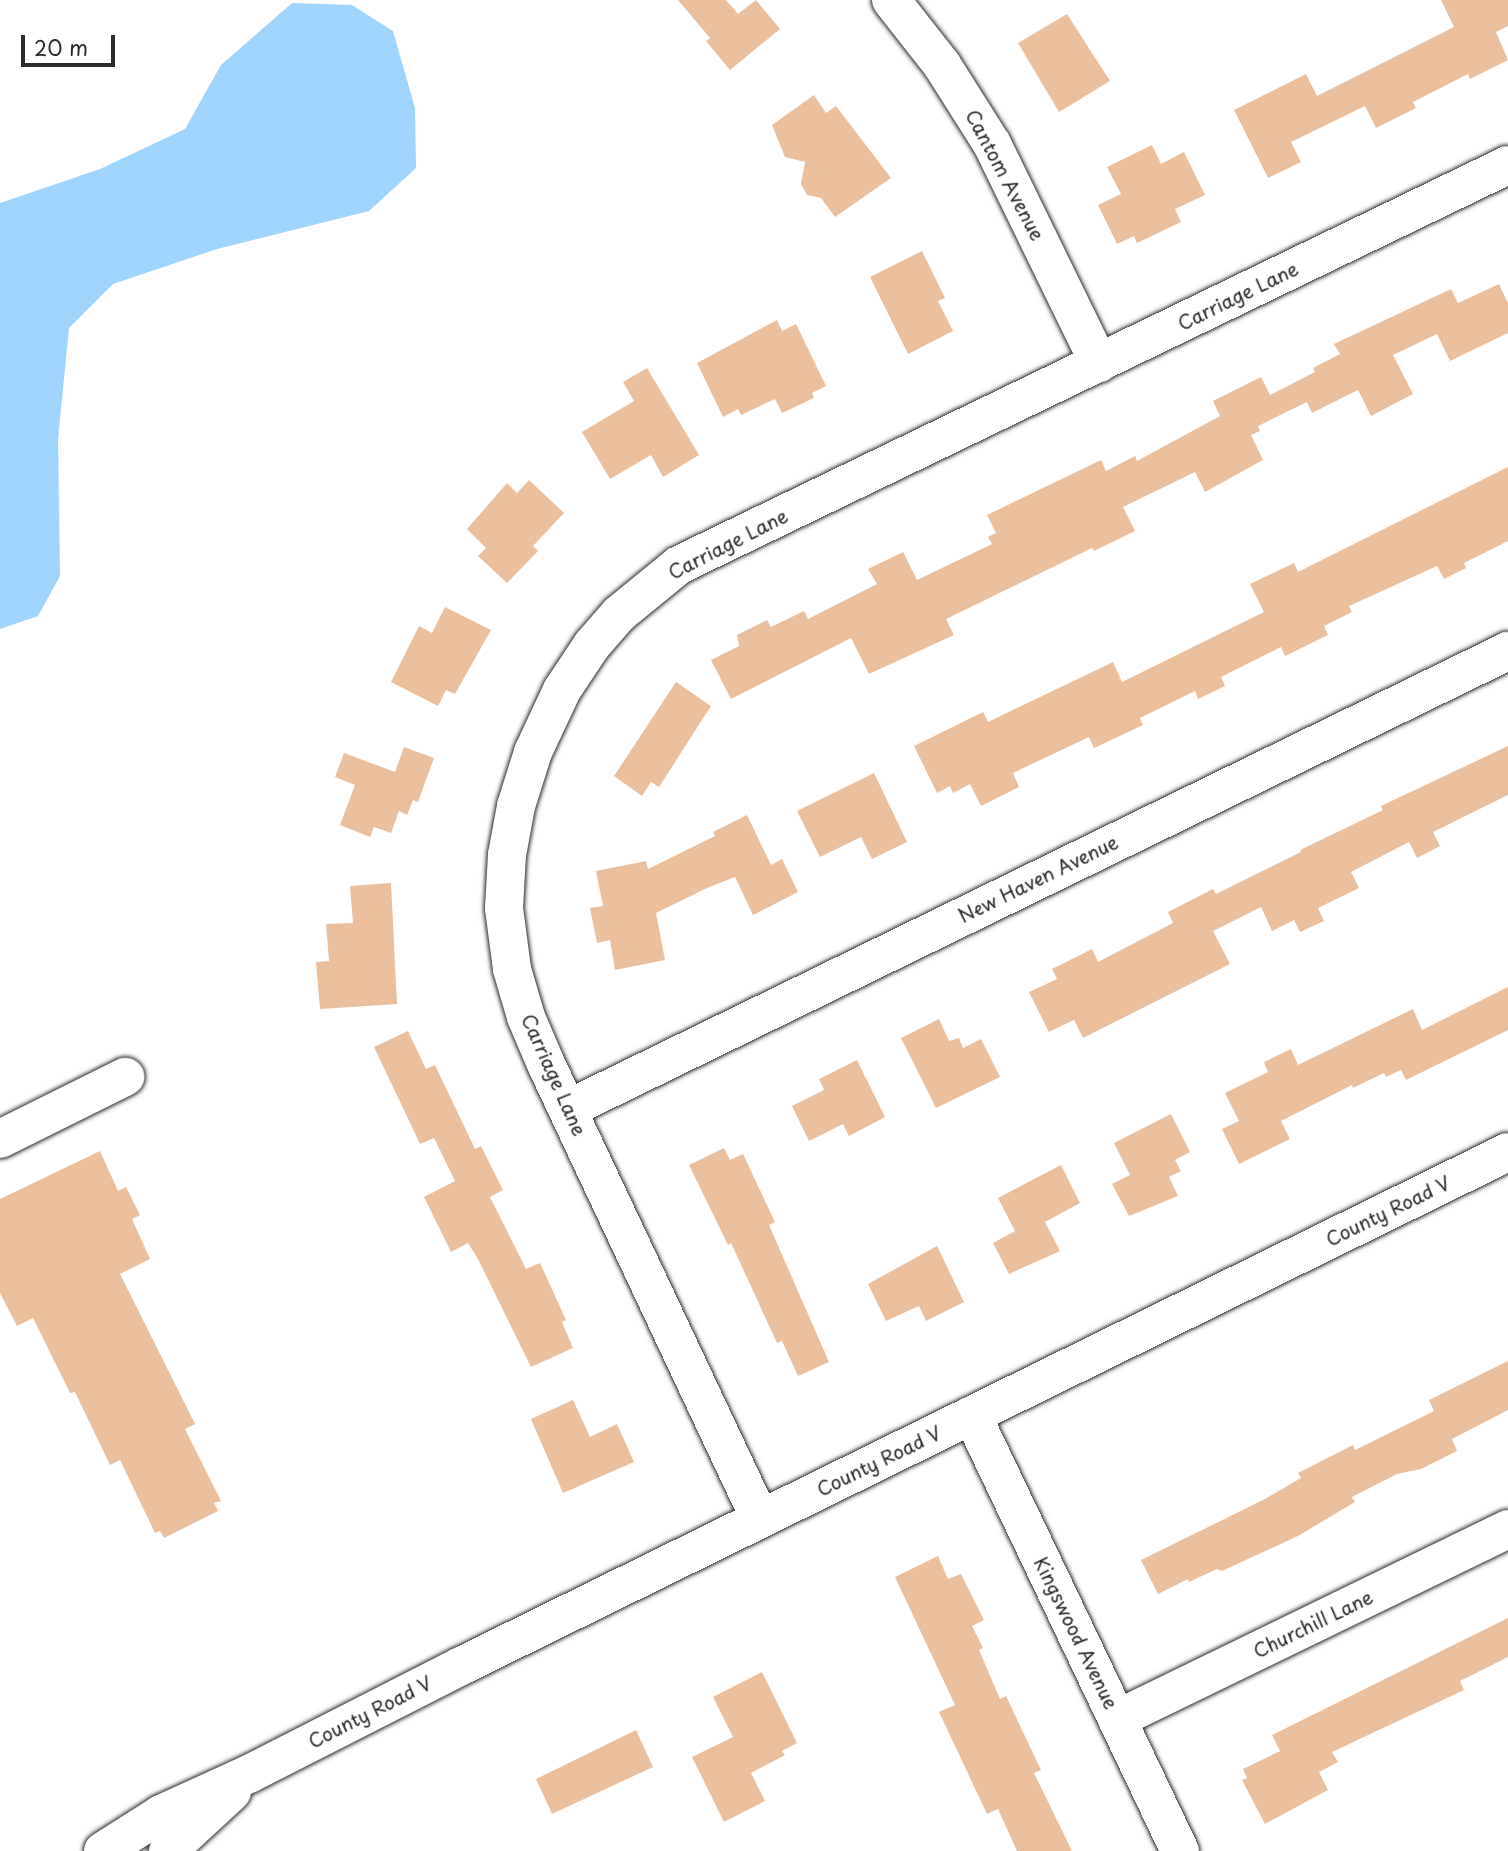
<!DOCTYPE html>
<html>
<head>
<meta charset="utf-8">
<style>
	body { margin:0 }
	#map { position:relative; width:1508px; height:1851px; overflow:hidden; background:#fff; font-family:"Playpen Sans",sans-serif }
	div>[style] { position:absolute }
	.water>* { inset:0; background:#9fd4fd }
	.building>* { inset:0; background:#ecbf9c }
	.roads { filter:drop-shadow(0 0 2px #2b2b2b) drop-shadow(0 0 2px #2b2b2b) }
	.minor>* { height:38px; margin:-19px; padding:0 19px; transform-origin:19px; border-radius:19px; background:#fff }
	.major>* { height:38px; margin:-19px; padding:0 19px; transform-origin:19px; border-radius:19px; background:#fff }
	span { translate:-50% -50%; white-space:nowrap; text-align:center; line-height:1.15; -webkit-text-stroke:7px #fff; paint-order:stroke }
	.street-label { font-size:19px; color:#2b2b2b }
	.scale { position:absolute; left:21px; top:35px; width:94px; height:32px; box-sizing:border-box; border:4px solid #2b2b2b; border-top:0; padding-left:9px; font-size:21px; line-height:24px; white-space:nowrap; color:#2b2b2b; -webkit-text-stroke:5px #fff; paint-order:stroke }
</style>
</head>
<body>
<div id="map">
	<div class="water">
		<div style="clip-path:polygon(292px 3px,352px 5px,393px 31px,415px 108px,416px 168px,369px 211px,217px 249px,113px 284px,69px 328px,58px 439px,60px 576px,38px 616px,0 629px,0 203px,100px 169px,185px 129px,221px 65px)"></div>
	</div>
	<div class="building">
		<div style="clip-path:polygon(678px 0,726px 0,738px 14px,756px 0,780px 29px,730px 70px,706px 41px,710px 38px)"></div>
		<div style="clip-path:polygon(1441px 0,1508px 0,1508px 26px,1496px 32px,1508px 60px,1470px 79px,1468px 74px,1413px 102px,1416px 108px,1376px 128px,1365px 106px,1291px 142px,1301px 162px,1268px 178px,1234px 110px,1306px 74px,1317px 96px,1454px 27px)"></div>
		<div style="clip-path:polygon(1067px 14px,1110px 81px,1059px 112px,1018px 43px)"></div>
		<div style="clip-path:polygon(814px 95px,826px 113px,836px 106px,891px 178px,835px 217px,821px 198px,807px 195px,801px 184px,805px 162px,785px 157px,772px 125px)"></div>
		<div style="clip-path:polygon(1152px 145px,1161px 164px,1184px 152px,1205px 195px,1175px 209px,1181px 222px,1137px 243px,1134px 236px,1117px 244px,1098px 205px,1121px 194px,1107px 167px)"></div>
		<div style="clip-path:polygon(922px 251px,945px 298px,938px 301px,953px 331px,908px 354px,870px 277px)"></div>
		<div style="clip-path:polygon(1499px 284px,1508px 303px,1508px 333px,1450px 361px,1437px 334px,1393px 355px,1413px 394px,1371px 416px,1358px 390px,1312px 413px,1307px 402px,1258px 426px,1260px 431px,1251px 435px,1263px 460px,1205px 492px,1195px 472px,1123px 507px,1135px 531px,1094px 551px,1092px 548px,946px 619px,954px 635px,869px 674px,851px 638px,731px 699px,711px 660px,739px 646px,737px 635px,767px 620px,771px 627px,804px 611px,808px 619px,877px 584px,868px 569px,903px 552px,917px 580px,992px 544px,988px 537px,996px 533px,987px 515px,1101px 460px,1106px 471px,1135px 456px,1137px 461px,1220px 416px,1213px 401px,1261px 377px,1270px 395px,1315px 372px,1313px 368px,1340px 354px,1334px 344px,1451px 289px,1458px 303px)"></div>
		<div style="clip-path:polygon(777px 320px,782px 331px,796px 324px,826px 386px,812px 393px,814px 398px,782px 413px,775px 399px,741px 415px,738px 409px,723px 417px,697px 363px)"></div>
		<div style="clip-path:polygon(647px 368px,699px 455px,663px 477px,651px 455px,610px 479px,582px 432px,634px 401px,623px 382px)"></div>
		<div style="clip-path:polygon(1508px 467px,1508px 541px,1464px 563px,1466px 568px,1444px 579px,1437px 566px,1349px 606px,1352px 612px,1324px 626px,1328px 635px,1285px 656px,1281px 647px,1221px 677px,1225px 686px,1198px 699px,1195px 691px,1140px 718px,1143px 725px,1094px 748px,1089px 737px,1013px 773px,1019px 787px,981px 806px,970px 784px,953px 793px,950px 786px,937px 793px,914px 746px,983px 712px,988px 722px,1113px 662px,1122px 682px,1264px 612px,1250px 584px,1294px 563px,1298px 572px)"></div>
		<div style="clip-path:polygon(529px 480px,564px 513px,533px 546px,538px 551px,507px 583px,478px 556px,486px 548px,467px 529px,507px 483px,517px 493px)"></div>
		<div style="clip-path:polygon(445px 607px,491px 630px,455px 694px,446px 690px,438px 706px,391px 682px,419px 626px,432px 633px)"></div>
		<div style="clip-path:polygon(676px 682px,711px 706px,659px 787px,651px 782px,642px 796px,614px 776px)"></div>
		<div style="clip-path:polygon(1508px 746px,1508px 795px,1433px 832px,1440px 846px,1417px 858px,1409px 842px,1351px 872px,1359px 888px,1318px 908px,1324px 921px,1300px 932px,1294px 920px,1272px 931px,1261px 907px,1213px 931px,1230px 964px,1083px 1038px,1074px 1020px,1049px 1032px,1029px 992px,1057px 979px,1052px 969px,1092px 949px,1098px 962px,1173px 923px,1168px 912px,1213px 889px,1216px 894px,1301px 852px,1300px 850px,1383px 810px,1381px 806px)"></div>
		<div style="clip-path:polygon(404px 747px,434px 758px,418px 802px,413px 800px,407px 815px,399px 811px,391px 833px,374px 827px,370px 837px,340px 825px,355px 785px,335px 777px,344px 753px,395px 772px)"></div>
		<div style="clip-path:polygon(874px 773px,907px 842px,872px 859px,861px 837px,820px 857px,797px 811px)"></div>
		<div style="clip-path:polygon(747px 815px,771px 865px,782px 859px,798px 892px,753px 915px,735px 877px,707px 888px,656px 913px,665px 960px,615px 970px,610px 940px,597px 943px,590px 908px,603px 906px,596px 871px,646px 861px,648px 869px,715px 836px,713px 832px)"></div>
		<div style="clip-path:polygon(391px 883px,397px 1004px,320px 1009px,316px 962px,329px 961px,326px 924px,353px 923px,350px 886px)"></div>
		<div style="clip-path:polygon(1508px 987px,1508px 1030px,1406px 1080px,1401px 1070px,1386px 1077px,1384px 1073px,1353px 1088px,1352px 1085px,1281px 1121px,1290px 1139px,1239px 1164px,1222px 1129px,1239px 1121px,1225px 1093px,1268px 1072px,1264px 1062px,1291px 1049px,1298px 1065px,1413px 1009px,1422px 1030px)"></div>
		<div style="clip-path:polygon(939px 1019px,949px 1041px,959px 1038px,963px 1048px,981px 1039px,1000px 1077px,936px 1108px,901px 1038px)"></div>
		<div style="clip-path:polygon(408px 1031px,426px 1069px,435px 1065px,475px 1149px,481px 1146px,503px 1190px,490px 1197px,526px 1269px,540px 1263px,566px 1320px,562px 1322px,573px 1348px,531px 1367px,478px 1259px,468px 1243px,451px 1252px,424px 1197px,455px 1181px,434px 1138px,420px 1144px,374px 1047px)"></div>
		<div style="clip-path:polygon(857px 1060px,885px 1117px,849px 1136px,843px 1124px,809px 1141px,792px 1106px,824px 1090px,819px 1079px)"></div>
		<div style="clip-path:polygon(1171px 1114px,1190px 1152px,1175px 1160px,1181px 1171px,1169px 1177px,1178px 1196px,1129px 1216px,1112px 1184px,1130px 1175px,1114px 1143px)"></div>
		<div style="clip-path:polygon(724px 1148px,730px 1160px,743px 1154px,775px 1222px,769px 1225px,829px 1362px,798px 1376px,782px 1341px,777px 1343px,731px 1243px,728px 1245px,689px 1165px)"></div>
		<div style="clip-path:polygon(100px 1151px,118px 1191px,126px 1187px,140px 1215px,132px 1219px,150px 1259px,120px 1274px,195px 1424px,185px 1429px,221px 1501px,214px 1503px,218px 1511px,164px 1538px,160px 1531px,155px 1533px,120px 1460px,110px 1465px,75px 1392px,70px 1393px,33px 1318px,17px 1326px,0 1293px,0 1199px)"></div>
		<div style="clip-path:polygon(1061px 1165px,1080px 1203px,1045px 1222px,1060px 1251px,1009px 1274px,993px 1243px,1015px 1231px,998px 1198px)"></div>
		<div style="clip-path:polygon(937px 1246px,964px 1302px,926px 1321px,919px 1306px,886px 1321px,868px 1284px)"></div>
		<div style="clip-path:polygon(1508px 1361px,1508px 1410px,1452px 1439px,1457px 1451px,1421px 1469px,1397px 1474px,1352px 1497px,1355px 1502px,1298px 1536px,1222px 1571px,1217px 1569px,1189px 1582px,1188px 1579px,1158px 1594px,1141px 1560px,1263px 1500px,1301px 1478px,1298px 1473px,1353px 1445px,1355px 1450px,1434px 1411px,1429px 1400px)"></div>
		<div style="clip-path:polygon(573px 1400px,590px 1437px,617px 1424px,634px 1462px,563px 1493px,531px 1419px)"></div>
		<div style="clip-path:polygon(938px 1556px,948px 1579px,961px 1574px,984px 1620px,972px 1626px,983px 1648px,979px 1650px,1000px 1699px,1006px 1696px,1041px 1770px,1034px 1773px,1072px 1851px,1017px 1851px,998px 1809px,987px 1814px,939px 1712px,955px 1705px,895px 1577px)"></div>
		<div style="clip-path:polygon(1508px 1618px,1508px 1657px,1460px 1681px,1464px 1690px,1332px 1752px,1338px 1762px,1319px 1772px,1328px 1790px,1265px 1824px,1242px 1780px,1247px 1778px,1243px 1769px,1280px 1751px,1272px 1735px)"></div>
		<div style="clip-path:polygon(762px 1672px,797px 1743px,782px 1751px,785px 1755px,751px 1773px,765px 1801px,724px 1822px,692px 1757px,733px 1737px,713px 1697px)"></div>
		<div style="clip-path:polygon(636px 1730px,653px 1767px,552px 1814px,536px 1779px)"></div>
	</div>
	<div class="roads">
		<div class="minor">
			<div style="left:891px;top:0;width:83px;rotate:51.9deg"></div>
			<div style="left:942px;top:65px;width:93px;rotate:57.7deg"></div>
			<div style="left:992px;top:144px;width:244px;rotate:64deg"></div>
			<div style="left:568px;top:1109px;width:1046px;rotate:-25.98deg"></div>
			<div style="left:0;top:1139px;width:140px;rotate:-26.4deg"></div>
			<div style="left:972px;top:1415px;width:483px;rotate:64.5deg"></div>
			<div style="left:760px;top:1519px;width:503px;rotate:-115.19deg"></div>
			<div style="left:546px;top:1064px;width:51px;rotate:-113.1deg"></div>
			<div style="left:526px;top:1017px;width:50px;rotate:-106.3deg"></div>
			<div style="left:512px;top:969px;width:62px;rotate:-97.5deg"></div>
			<div style="left:504px;top:908px;width:53px;rotate:-86.8deg"></div>
			<div style="left:507px;top:855px;width:50px;rotate:-79.6deg"></div>
			<div style="left:516px;top:806px;width:57px;rotate:-72.5deg"></div>
			<div style="left:533px;top:752px;width:68px;rotate:-64.9deg"></div>
			<div style="left:562px;top:690px;width:54px;rotate:-56.3deg"></div>
			<div style="left:592px;top:645px;width:41px;rotate:-48.9deg"></div>
			<div style="left:619px;top:614px;width:77px;rotate:-39.2deg"></div>
			<div style="left:679px;top:565px;width:920px;rotate:-25.76deg"></div>
			<div style="left:1117px;top:1719px;width:435px;rotate:-25.9deg"></div>
		</div>
		<div class="major">
			<div style="left:103px;top:1851px;width:69px;rotate:-32.5deg"></div>
			<div style="left:161px;top:1814px;width:99px;rotate:-24.5deg"></div>
			<div style="left:251px;top:1773px;width:236px;rotate:-27deg"></div>
			<div style="left:461px;top:1666px;width:1166px;rotate:-26.15deg"></div>
			<div style="left:168px;top:1851px;width:87px;rotate:-42.7deg"></div>
		</div>
	</div>
	<div class="street-label">
		<span style="left:1005px;top:175px;rotate:62deg">Cantom Avenue</span>
		<span style="left:1238px;top:296px;rotate:-26deg">Carriage Lane</span>
		<span style="left:728px;top:544px;rotate:-27deg">Carriage Lane</span>
		<span style="left:1038px;top:879px;rotate:-26deg">New Haven Avenue</span>
		<span style="left:554px;top:1075px;rotate:66deg">Carriage Lane</span>
		<span style="left:1388px;top:1211px;rotate:-26deg">County Road V</span>
		<span style="left:879px;top:1461px;rotate:-26deg">County Road V</span>
		<span style="left:1313px;top:1624px;rotate:-26deg">Churchill Lane</span>
		<span style="left:1076px;top:1633px;rotate:64deg">Kingswood Avenue</span>
		<span style="left:370px;top:1712px;rotate:-27deg">County Road V</span>
	</div>
	<div class="scale">20 m</div>
</div>
</body>
</html>
